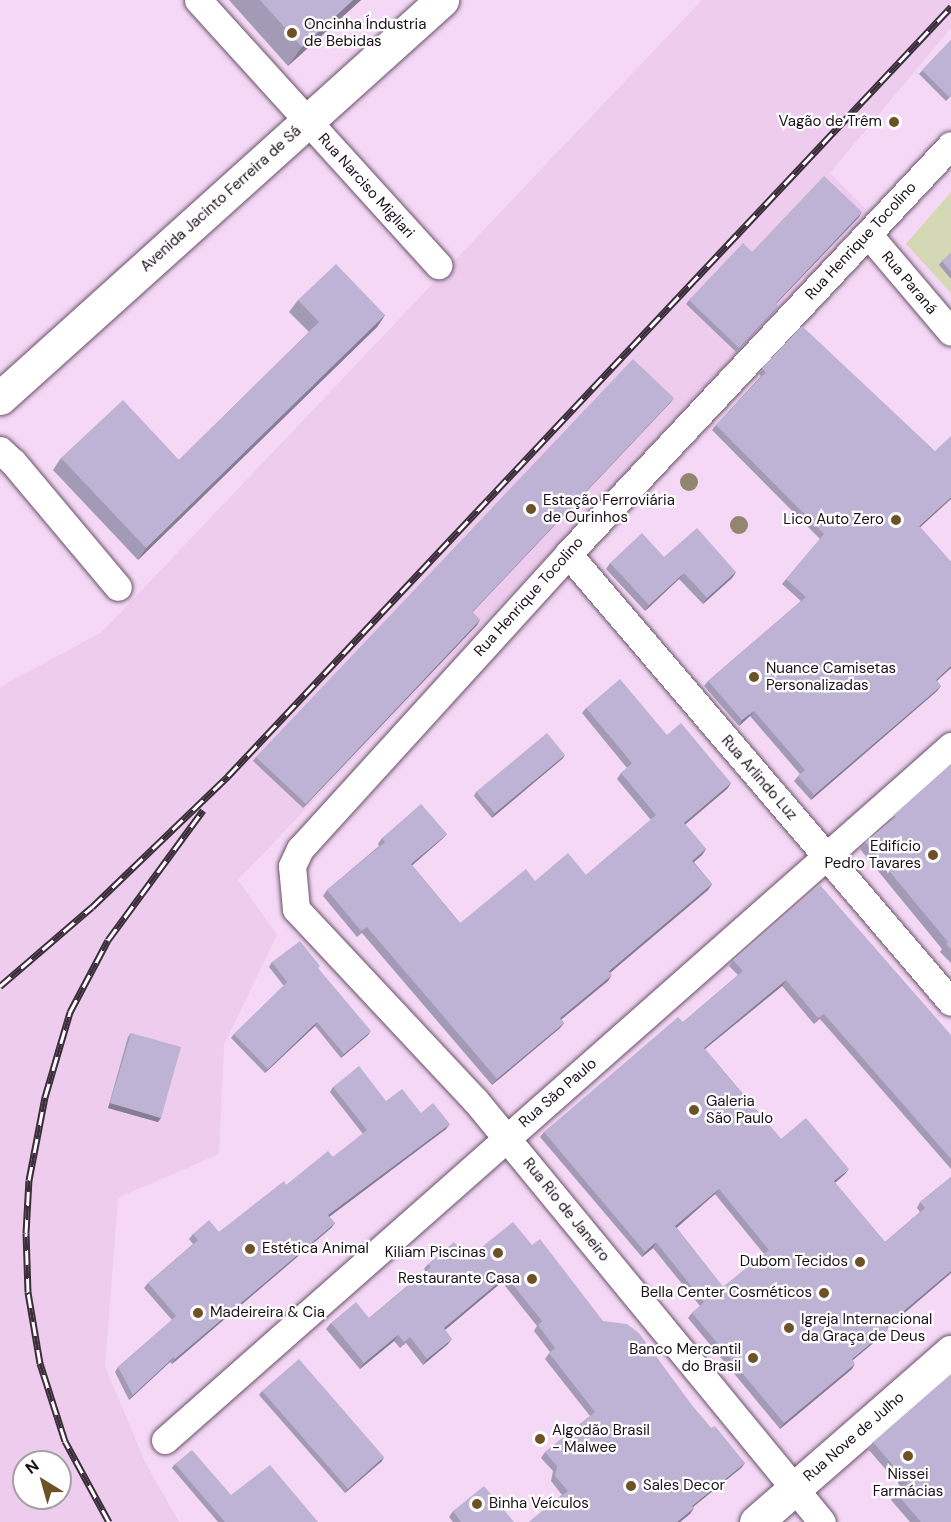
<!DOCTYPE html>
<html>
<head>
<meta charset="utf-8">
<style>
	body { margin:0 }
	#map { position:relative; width:951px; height:1522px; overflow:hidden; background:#f4d8f5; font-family:"DM Sans",sans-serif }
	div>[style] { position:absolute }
	.built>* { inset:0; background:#ece }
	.green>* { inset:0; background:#d5d8b5 }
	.roads { filter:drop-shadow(0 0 2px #695169) drop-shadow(0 0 2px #695169) }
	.minor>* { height:27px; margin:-13.5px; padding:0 13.5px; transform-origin:13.5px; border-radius:13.5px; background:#fff }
	.tertiary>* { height:33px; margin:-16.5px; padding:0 16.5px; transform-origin:16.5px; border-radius:16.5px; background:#fff }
	.rail>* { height:7px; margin-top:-3.5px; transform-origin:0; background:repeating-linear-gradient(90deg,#fff 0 14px,#3b2e3b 0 28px); box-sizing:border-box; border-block:2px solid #3b2e3b }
	.trees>* { width:18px; height:18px; margin:-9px; border-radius:50%; background:#92866f }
	.wall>* { inset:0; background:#a39ab6 }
	.shaded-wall>* { inset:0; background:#857d94 }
	.building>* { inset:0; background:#beb3d4 }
	.dots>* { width:16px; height:16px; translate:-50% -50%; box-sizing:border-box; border:3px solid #fff; border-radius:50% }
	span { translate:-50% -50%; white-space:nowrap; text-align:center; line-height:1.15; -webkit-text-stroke:4.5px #fff; paint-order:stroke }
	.poi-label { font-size:15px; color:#1a101a }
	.left { translate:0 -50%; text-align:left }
	.right { translate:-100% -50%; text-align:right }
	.street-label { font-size:15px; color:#1a101a }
	.north { position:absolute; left:12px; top:1450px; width:60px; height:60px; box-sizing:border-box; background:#fff; border:2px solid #a39fa3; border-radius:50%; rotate:323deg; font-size:16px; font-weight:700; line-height:24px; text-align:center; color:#1a101a }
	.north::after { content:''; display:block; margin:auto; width:21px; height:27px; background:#6e5125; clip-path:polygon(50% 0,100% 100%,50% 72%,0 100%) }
</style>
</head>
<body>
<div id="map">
	<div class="built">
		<div style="clip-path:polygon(evenodd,702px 0,951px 0,951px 28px,830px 173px,872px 215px,238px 880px,277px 935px,224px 1045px,219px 1154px,118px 1198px,105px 1366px,145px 1462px,179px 1522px,0 1522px,0 687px,102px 632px,702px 0,24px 1462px,60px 1462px,60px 1498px,24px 1498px,24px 1462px)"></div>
	</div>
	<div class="green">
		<div style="clip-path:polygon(951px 192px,951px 293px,906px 244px)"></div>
	</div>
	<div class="roads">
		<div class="minor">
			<div style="left:198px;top:0;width:358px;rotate:47.8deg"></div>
			<div style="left:868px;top:234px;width:128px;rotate:49.7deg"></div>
			<div style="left:0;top:450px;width:18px;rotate:43deg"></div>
			<div style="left:13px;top:462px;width:163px;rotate:50deg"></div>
			<div style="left:568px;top:554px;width:589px;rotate:49.47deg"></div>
			<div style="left:296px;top:909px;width:43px;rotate:-95.3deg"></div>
			<div style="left:292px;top:866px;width:19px;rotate:-65deg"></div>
			<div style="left:300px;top:849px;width:399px;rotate:-47.7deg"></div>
			<div style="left:568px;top:554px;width:560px;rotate:-46.88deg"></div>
			<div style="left:296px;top:909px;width:262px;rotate:46.9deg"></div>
			<div style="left:475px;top:1100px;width:546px;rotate:50.57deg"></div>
			<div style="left:165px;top:1440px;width:1049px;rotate:-41.44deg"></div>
		</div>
		<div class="tertiary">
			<div style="left:0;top:398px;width:595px;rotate:-42deg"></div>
			<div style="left:756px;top:1522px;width:259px;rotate:-41.1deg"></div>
		</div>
	</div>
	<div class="rail">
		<div style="left:0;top:986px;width:121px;rotate:-40.7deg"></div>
		<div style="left:92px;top:907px;width:189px;rotate:-43.9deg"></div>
		<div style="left:228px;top:776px;width:1056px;rotate:-46.77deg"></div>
		<div style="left:109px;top:1522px;width:92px;rotate:-118.5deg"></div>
		<div style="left:65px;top:1441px;width:82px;rotate:-107.8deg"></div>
		<div style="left:40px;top:1363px;width:72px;rotate:-99.6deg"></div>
		<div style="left:28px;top:1292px;width:59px;rotate:-91.9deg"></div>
		<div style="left:26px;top:1233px;width:53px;rotate:-86.8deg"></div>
		<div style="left:29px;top:1180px;width:85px;rotate:-79.1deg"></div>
		<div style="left:45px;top:1097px;width:89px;rotate:-73.6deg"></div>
		<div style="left:70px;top:1012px;width:81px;rotate:-62.2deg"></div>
		<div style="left:108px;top:940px;width:161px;rotate:-53.8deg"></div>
	</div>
	<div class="trees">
		<div style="left:689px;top:482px"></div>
		<div style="left:739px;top:525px"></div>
	</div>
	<div class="wall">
		<div style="clip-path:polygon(229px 0,361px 0,288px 66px)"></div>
		<div style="clip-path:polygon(951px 40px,951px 96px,946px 101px,919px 74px)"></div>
		<div style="clip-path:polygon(859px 217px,776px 304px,778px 306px,775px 310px,736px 352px,686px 304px,689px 300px,752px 252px)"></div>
		<div style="clip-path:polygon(951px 253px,951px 279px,939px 265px,942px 261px)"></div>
		<div style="clip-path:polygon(298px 300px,385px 315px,377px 327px,138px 560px,53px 470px,61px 458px,179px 460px,309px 332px,289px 312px)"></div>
		<div style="clip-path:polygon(762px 368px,920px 527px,951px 562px,951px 668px,937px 681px,941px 686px,937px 691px,811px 800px,794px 781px,800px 774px,750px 716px,739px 726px,704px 686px,708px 681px,801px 601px,782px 584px,820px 539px,712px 430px,716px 425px,761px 376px,759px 374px)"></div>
		<div style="clip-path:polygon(674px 398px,472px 612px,480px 620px,477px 625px,303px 808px,253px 761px,256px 757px)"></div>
		<div style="clip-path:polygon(664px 557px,736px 572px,732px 578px,703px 604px,679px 579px,645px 611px,606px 569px,610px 563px)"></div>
		<div style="clip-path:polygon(586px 708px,667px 735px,731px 783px,727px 789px,685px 824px,706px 849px,702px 855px,694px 862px,712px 884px,708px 890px,610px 973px,608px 981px,561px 1019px,564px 1023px,560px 1028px,492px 1085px,362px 933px,357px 937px,323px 896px,327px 890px,379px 846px,378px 844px,382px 838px,447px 834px,442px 839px,412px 865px,460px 923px,535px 881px,586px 875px,651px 820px,617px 779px,621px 773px,627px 768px,582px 713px)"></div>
		<div style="clip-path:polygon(565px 755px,562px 759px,492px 818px,474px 796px,476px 792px)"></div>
		<div style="clip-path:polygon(951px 764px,951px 963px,940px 952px,942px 949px,860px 849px,865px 842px,889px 823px,894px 815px)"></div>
		<div style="clip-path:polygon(evenodd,733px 960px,951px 1035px,951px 1169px,820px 1019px,814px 1024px,782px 986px,705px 1049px,781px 1139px,845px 1174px,835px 1183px,885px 1242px,920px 1212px,917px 1208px,920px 1202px,951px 1177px,951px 1273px,887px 1328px,888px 1329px,884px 1334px,853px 1360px,852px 1369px,780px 1429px,688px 1318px,692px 1313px,700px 1306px,653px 1248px,642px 1257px,540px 1137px,544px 1132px,683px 1022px,738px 975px,729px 966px,733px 960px,715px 1194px,764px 1254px,723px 1287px,676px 1227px,715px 1194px)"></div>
		<div style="clip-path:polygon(272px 962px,318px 969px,368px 1035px,341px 1058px,315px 1026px,265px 1073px,231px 1038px,234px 1034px,284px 986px,269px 967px)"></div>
		<div style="clip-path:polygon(131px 1033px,158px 1122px,108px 1108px,128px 1037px)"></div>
		<div style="clip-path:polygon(333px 1087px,386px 1101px,446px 1129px,329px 1217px,335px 1223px,331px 1228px,172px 1364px,170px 1362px,129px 1400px,115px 1372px,118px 1367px,172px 1320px,144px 1288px,148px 1283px,193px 1244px,189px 1239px,193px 1234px,219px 1232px,286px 1185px,333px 1157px,363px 1134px,330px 1092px)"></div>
		<div style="clip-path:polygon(532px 1245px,603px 1321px,694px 1408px,711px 1428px,745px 1463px,741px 1468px,693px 1507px,694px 1508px,690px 1514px,680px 1522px,529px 1522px,562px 1495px,551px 1481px,553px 1471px,541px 1458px,545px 1452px,590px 1416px,545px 1359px,550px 1352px,534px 1331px,537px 1326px,502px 1282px,445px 1330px,448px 1344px,423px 1365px,406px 1343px,400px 1348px,394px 1341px,360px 1369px,326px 1329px,331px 1323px,369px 1318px,425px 1271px,424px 1269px,428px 1264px,468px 1258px)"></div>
		<div style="clip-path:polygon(262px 1391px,382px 1461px,345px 1493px,259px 1395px)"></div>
		<div style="clip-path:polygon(873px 1442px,951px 1522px,910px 1522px,891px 1500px,896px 1493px,902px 1488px,868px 1449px)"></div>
		<div style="clip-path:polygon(175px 1464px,231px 1495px,318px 1522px,218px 1522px,172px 1468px)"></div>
		<div style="clip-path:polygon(453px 1511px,514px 1522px,453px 1522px,449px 1517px)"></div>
	</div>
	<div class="shaded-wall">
		<div style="clip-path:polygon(353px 0,361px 0,288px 66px,302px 47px)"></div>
		<div style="clip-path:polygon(862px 212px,859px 217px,773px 307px,776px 303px)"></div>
		<div style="clip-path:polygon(778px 306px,775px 310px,736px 352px,739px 348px)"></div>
		<div style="clip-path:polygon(385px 315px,377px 327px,138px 560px,146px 548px)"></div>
		<div style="clip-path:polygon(674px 398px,671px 402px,469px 616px,472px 612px)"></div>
		<div style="clip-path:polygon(951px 497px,951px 499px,915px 532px,919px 526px)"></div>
		<div style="clip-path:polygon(736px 572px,732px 578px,703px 604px,707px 598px)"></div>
		<div style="clip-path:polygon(684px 573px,679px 579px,645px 611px,649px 605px)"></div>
		<div style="clip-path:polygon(480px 620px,477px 625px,303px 808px,306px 804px)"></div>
		<div style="clip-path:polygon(951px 666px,951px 668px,932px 685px,936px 680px)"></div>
		<div style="clip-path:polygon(941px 686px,937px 691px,811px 800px,814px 795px)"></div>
		<div style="clip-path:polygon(754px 711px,750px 716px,739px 726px,742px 720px)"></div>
		<div style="clip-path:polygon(565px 755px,562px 759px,492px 818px,495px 813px)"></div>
		<div style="clip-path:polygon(731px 783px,727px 789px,680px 829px,684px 823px)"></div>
		<div style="clip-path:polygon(447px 834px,442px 839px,407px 870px,411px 864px)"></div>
		<div style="clip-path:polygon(706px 849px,702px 855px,688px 867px,692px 861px)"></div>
		<div style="clip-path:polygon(712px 884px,708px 890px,605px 977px,609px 971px)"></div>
		<div style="clip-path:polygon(612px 975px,608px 981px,556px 1024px,560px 1018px)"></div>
		<div style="clip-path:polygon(786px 980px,782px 986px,700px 1053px,704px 1048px)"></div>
		<div style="clip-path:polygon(317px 1022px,315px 1026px,265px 1073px,268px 1069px)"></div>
		<div style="clip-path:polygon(564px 1023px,560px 1028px,492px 1085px,497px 1079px)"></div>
		<div style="clip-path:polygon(371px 1031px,368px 1035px,341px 1058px,344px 1054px)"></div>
		<div style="clip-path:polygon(110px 1103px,161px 1118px,158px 1122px,108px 1108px)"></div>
		<div style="clip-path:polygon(450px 1124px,446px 1129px,325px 1220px,328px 1215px)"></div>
		<div style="clip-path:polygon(849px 1169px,845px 1174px,830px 1187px,834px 1181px)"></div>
		<div style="clip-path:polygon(719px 1189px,715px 1194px,672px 1232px,675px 1226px)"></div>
		<div style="clip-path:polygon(335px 1223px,331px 1228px,172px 1364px,175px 1359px)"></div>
		<div style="clip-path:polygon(656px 1242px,653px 1248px,642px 1257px,645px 1252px)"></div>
		<div style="clip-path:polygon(951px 1271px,951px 1273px,882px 1332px,886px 1326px)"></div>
		<div style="clip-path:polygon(506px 1276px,502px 1282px,440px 1334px,444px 1328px)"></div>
		<div style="clip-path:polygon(888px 1329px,884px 1334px,848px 1364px,852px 1359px)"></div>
		<div style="clip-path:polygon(398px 1335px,394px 1341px,360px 1369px,364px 1363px)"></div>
		<div style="clip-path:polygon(452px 1339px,448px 1344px,423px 1365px,427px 1359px)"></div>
		<div style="clip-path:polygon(174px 1357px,170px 1362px,129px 1400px,133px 1395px)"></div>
		<div style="clip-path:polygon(855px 1364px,852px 1369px,780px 1429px,784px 1423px)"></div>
		<div style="clip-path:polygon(384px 1457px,382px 1461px,345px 1493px,348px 1489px)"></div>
		<div style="clip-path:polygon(745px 1463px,741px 1468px,688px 1511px,692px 1506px)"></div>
		<div style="clip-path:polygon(694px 1508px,690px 1514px,680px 1522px,677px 1522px)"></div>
	</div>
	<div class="building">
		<div style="clip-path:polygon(260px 0,353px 0,302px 47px)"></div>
		<div style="clip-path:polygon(951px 40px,951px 95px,949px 97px,922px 70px)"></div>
		<div style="clip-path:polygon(824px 176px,862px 212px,776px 303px,778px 306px,739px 348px,689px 300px,743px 243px,752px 252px)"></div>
		<div style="clip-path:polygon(951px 253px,951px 272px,942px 261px)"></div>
		<div style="clip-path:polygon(336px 264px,385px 315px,146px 548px,61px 458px,123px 400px,179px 460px,319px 322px,298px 300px)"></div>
		<div style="clip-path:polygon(802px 326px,935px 451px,951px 436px,951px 497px,919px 526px,951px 562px,951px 666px,936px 680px,941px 686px,814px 795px,798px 776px,805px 770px,754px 711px,742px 720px,708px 681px,806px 597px,786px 579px,824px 534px,716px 425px,766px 372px,762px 368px)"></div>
		<div style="clip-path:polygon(633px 359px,674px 398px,472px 612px,480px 620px,306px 804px,256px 757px)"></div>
		<div style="clip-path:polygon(697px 528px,736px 572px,707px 598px,684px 573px,649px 605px,610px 563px,642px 533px,664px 557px)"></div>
		<div style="clip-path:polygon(620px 679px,667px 735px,681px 723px,731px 783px,684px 823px,706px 849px,692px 861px,712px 884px,609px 971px,612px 975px,560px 1018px,564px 1023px,497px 1079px,367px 927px,361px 931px,327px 890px,385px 842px,382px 838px,421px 804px,447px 834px,411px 864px,460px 923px,526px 869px,535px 881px,568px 853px,586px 875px,656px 815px,621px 773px,632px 763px,586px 708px)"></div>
		<div style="clip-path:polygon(547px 733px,565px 755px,495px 813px,476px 792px)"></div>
		<div style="clip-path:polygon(951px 764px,951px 949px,946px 944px,948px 942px,865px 842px,896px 817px,894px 815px)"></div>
		<div style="clip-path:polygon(evenodd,820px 885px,951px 1035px,951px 1159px,824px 1014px,818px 1018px,786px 980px,704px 1048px,781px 1139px,806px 1118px,849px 1169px,834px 1181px,885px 1242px,925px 1208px,920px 1202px,951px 1177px,951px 1271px,886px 1326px,888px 1329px,852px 1359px,855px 1364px,784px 1423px,692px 1313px,704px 1302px,656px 1242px,645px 1252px,544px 1132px,678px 1017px,683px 1022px,743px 971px,733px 960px,820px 885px,719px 1189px,769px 1250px,723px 1287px,675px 1226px,719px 1189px)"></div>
		<div style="clip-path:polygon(300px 941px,320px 966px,318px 968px,371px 1031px,344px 1054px,317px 1022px,268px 1069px,234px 1034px,287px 982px,272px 962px)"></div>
		<div style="clip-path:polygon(131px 1033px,181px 1047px,161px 1118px,110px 1103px)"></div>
		<div style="clip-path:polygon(359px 1066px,386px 1101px,402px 1089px,421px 1113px,433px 1103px,450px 1124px,328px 1215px,335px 1223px,175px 1359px,174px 1357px,133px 1395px,118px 1367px,176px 1316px,148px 1283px,198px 1240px,193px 1234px,209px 1220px,219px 1232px,284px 1181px,286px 1185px,328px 1151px,333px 1157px,367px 1130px,333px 1087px)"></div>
		<div style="clip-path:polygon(513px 1222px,532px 1245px,540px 1239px,603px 1321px,627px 1324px,639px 1333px,694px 1408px,711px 1428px,715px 1426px,745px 1463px,692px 1506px,694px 1508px,677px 1522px,529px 1522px,568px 1491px,555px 1476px,557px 1466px,545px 1452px,595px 1412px,549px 1353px,555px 1348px,538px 1325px,542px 1321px,506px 1276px,444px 1328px,452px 1339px,427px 1359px,410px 1337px,404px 1342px,398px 1335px,364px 1363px,331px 1323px,356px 1302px,369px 1318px,431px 1267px,428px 1264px,454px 1242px,468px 1258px)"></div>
		<div style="clip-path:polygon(299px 1359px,384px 1457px,348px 1489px,262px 1391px)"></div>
		<div style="clip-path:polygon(951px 1374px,951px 1522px,921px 1522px,896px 1493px,908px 1483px,873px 1442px)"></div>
		<div style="clip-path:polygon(192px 1450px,231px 1495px,270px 1465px,318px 1522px,225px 1522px,175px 1464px)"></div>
		<div style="clip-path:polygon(484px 1486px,514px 1522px,461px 1522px,453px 1511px)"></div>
	</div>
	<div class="dots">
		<div style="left:292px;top:33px;background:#6e5125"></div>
		<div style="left:894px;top:122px;background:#6e5125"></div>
		<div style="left:531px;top:509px;background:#6e5125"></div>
		<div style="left:896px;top:520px;background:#6e5125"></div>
		<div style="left:754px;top:677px;background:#6e5125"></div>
		<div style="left:933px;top:855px;background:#6e5125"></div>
		<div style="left:694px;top:1110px;background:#6e5125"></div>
		<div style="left:250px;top:1249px;background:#6e5125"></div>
		<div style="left:498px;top:1253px;background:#6e5125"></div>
		<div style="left:860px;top:1262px;background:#6e5125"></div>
		<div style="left:532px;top:1279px;background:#6e5125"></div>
		<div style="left:824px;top:1293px;background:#6e5125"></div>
		<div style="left:198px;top:1313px;background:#6e5125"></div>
		<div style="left:789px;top:1328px;background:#6e5125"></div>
		<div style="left:753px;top:1358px;background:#6e5125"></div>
		<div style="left:540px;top:1439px;background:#6e5125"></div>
		<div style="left:908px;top:1456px;background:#6e5125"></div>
		<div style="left:631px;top:1486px;background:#6e5125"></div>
		<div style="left:477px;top:1504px;background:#6e5125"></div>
	</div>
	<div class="poi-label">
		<span class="left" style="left:304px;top:33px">Oncinha Índustria<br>de Bebidas</span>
		<span class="right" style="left:882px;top:122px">Vagão de Trêm</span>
		<span class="left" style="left:543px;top:509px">Estação Ferroviária<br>de Ourinhos</span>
		<span class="right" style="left:884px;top:520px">Lico Auto Zero</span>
		<span class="left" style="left:766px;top:677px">Nuance Camisetas<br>Personalizadas</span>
		<span class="right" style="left:921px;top:855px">Edifício<br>Pedro Tavares</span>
		<span class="left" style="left:706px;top:1110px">Galeria<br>São Paulo</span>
		<span class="left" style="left:262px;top:1249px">Estética Animal</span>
		<span class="right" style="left:486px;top:1253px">Kiliam Piscinas</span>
		<span class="right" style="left:848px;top:1262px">Dubom Tecidos</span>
		<span class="right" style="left:520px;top:1279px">Restaurante Casa</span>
		<span class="right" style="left:812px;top:1293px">Bella Center Cosméticos</span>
		<span class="left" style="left:210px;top:1313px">Madeireira &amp; Cia</span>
		<span class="left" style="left:801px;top:1328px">Igreja Internacional<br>da Graça de Deus</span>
		<span class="right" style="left:741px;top:1358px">Banco Mercantil<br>do Brasil</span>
		<span class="left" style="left:552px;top:1439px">Algodão Brasil<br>- Malwee</span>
		<span style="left:908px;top:1483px">Nissei<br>Farmácias</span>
		<span class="left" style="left:643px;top:1486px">Sales Decor</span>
		<span class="left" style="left:489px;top:1504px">Binha Veículos</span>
	</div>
	<div class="street-label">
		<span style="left:366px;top:186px;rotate:48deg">Rua Narciso Migliari</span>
		<span style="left:221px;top:199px;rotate:-42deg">Avenida Jacinto Ferreira de Sá</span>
		<span style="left:861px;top:241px;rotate:-47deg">Rua Henrique Tocolino</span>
		<span style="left:909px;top:283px;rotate:50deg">Rua Paraná</span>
		<span style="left:529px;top:597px;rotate:-48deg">Rua Henrique Tocolino</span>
		<span style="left:759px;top:778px;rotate:49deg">Rua Arlindo Luz</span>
		<span style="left:558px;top:1093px;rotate:-41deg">Rua São Paulo</span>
		<span style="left:566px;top:1210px;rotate:51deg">Rua Rio de Janeiro</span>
		<span style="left:854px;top:1437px;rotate:-41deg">Rua Nove de Julho</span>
	</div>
	<div class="north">N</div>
</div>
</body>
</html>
